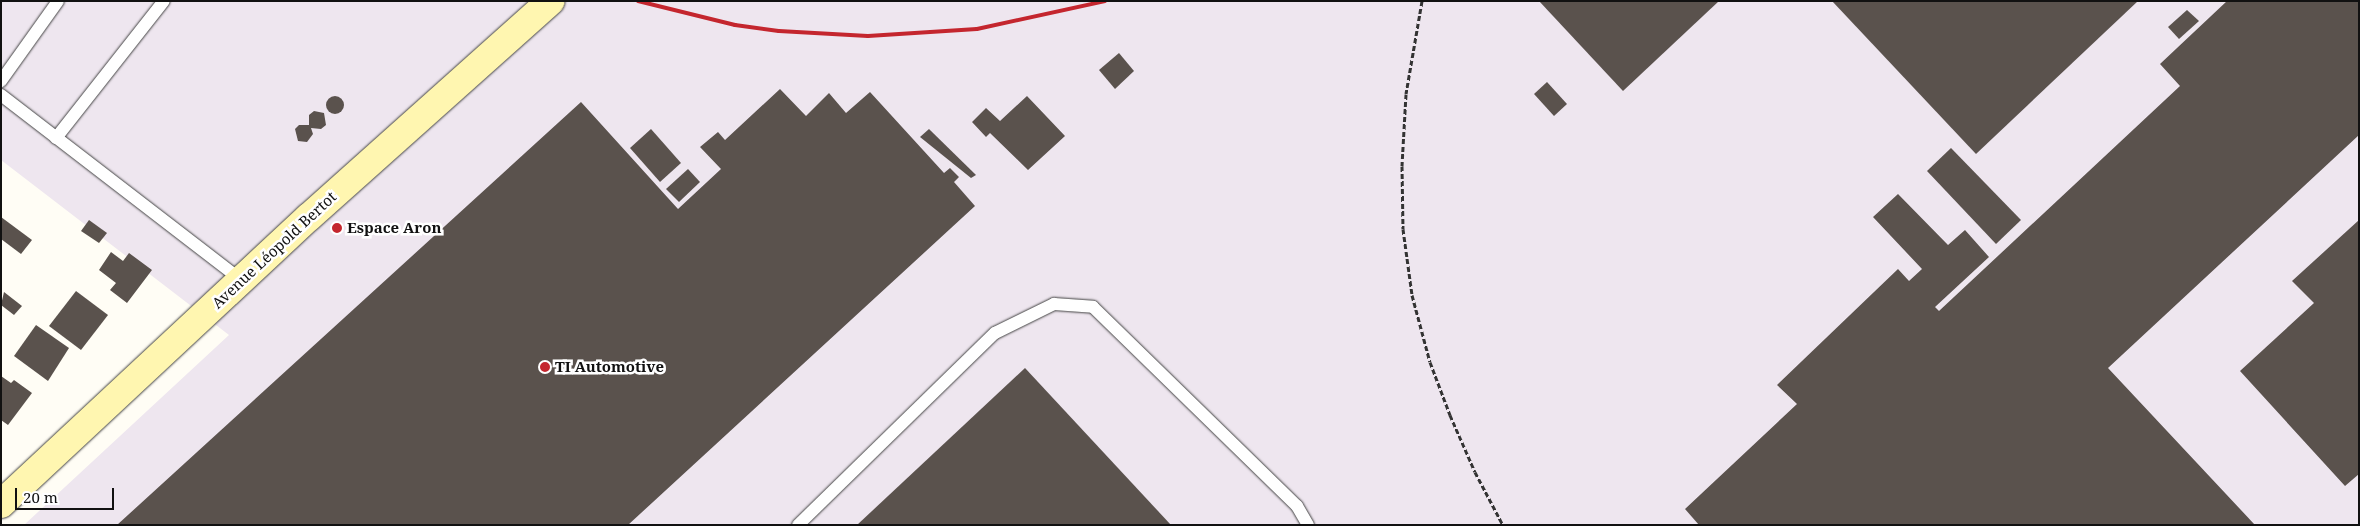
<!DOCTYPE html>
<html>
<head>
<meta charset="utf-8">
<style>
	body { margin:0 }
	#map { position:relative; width:2360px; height:526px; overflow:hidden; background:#fffdf5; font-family:"Noto Serif",serif }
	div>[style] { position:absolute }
	.industrial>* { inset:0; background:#eee6ef }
	.building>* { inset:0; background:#5a524d }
	.round { border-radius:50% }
	.path>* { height:3px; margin-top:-1.5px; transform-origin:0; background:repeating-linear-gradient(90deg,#333 0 5px,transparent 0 7.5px) }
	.roads { filter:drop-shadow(0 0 1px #444) drop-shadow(0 0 1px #444) }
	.lane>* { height:12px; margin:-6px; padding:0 6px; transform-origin:6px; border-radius:6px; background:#fff }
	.secondary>* { height:28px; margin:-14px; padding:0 14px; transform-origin:14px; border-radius:14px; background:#fff6b0 }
	.rail>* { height:4px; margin:-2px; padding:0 2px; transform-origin:2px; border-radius:2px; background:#c4262e }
	.dots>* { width:14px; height:14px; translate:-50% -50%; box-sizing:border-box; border:2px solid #fff; border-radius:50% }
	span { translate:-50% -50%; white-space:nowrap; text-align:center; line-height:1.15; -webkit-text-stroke:5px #fff; paint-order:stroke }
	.poi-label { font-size:15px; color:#111; font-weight:700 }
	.left { translate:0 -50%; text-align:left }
	.street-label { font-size:15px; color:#111 }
	.frame { position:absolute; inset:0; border:2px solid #111; pointer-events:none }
	.scale { position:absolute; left:15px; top:488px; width:99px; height:22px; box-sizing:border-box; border:2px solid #111; border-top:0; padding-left:6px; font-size:15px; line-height:18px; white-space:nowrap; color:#111; -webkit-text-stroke:4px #fff; paint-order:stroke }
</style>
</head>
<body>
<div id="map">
	<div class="industrial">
		<div style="clip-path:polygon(1px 1px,2359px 1px,2359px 525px,24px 525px,229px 335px,1px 160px)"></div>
	</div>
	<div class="building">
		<div style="clip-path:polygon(1539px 1px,1719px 1px,1623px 91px)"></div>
		<div style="clip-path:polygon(1832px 1px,2138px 1px,1976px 154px)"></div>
		<div style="clip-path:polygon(2227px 1px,2359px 1px,2359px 135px,2108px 368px,2255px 525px,1699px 525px,1685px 509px,1797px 404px,1777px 385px,1898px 269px,1909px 281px,1922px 269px,1873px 217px,1898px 194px,1948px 245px,1965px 230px,1989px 257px,1935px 307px,1939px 311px,2180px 86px,2160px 64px)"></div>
		<div style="clip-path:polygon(2187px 10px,2199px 21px,2179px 39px,2168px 27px)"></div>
		<div style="clip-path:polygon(1119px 53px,1134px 71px,1115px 89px,1099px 70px)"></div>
		<div style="clip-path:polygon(1547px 82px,1567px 104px,1554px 116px,1534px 94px)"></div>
		<div style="clip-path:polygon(780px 89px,806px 116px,829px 93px,846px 113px,870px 92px,944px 173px,950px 168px,959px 177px,954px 182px,975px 206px,628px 525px,117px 525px,581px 102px,678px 209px,721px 169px,700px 147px,718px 132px,725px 140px)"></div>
		<div class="round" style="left:326px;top:96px;width:18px;height:18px"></div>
		<div style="clip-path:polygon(1027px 96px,1065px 136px,1028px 170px,990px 133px,986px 137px,972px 122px,986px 108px,1000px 121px)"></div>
		<div style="clip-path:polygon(314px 111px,324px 113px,326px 125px,321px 129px,311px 128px,313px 134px,307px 142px,298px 141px,295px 129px,299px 125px,309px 125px,309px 115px)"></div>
		<div style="clip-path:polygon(651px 129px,681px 163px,660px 182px,630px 148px)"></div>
		<div style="clip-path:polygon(929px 129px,976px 175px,971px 178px,920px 137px)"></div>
		<div style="clip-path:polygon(1951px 148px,2021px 220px,1996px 244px,1927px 171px)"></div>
		<div style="clip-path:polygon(688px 169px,700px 182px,679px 202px,666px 189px)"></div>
		<div style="clip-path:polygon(1px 217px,32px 240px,21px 254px,1px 239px)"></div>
		<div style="clip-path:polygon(89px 220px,107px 233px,99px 243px,81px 231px)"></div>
		<div style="clip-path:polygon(2359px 220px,2359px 474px,2345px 486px,2240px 371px,2314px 303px,2292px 281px)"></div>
		<div style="clip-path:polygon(111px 252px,123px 261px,129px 253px,152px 270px,127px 303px,110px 290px,116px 283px,99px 270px)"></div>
		<div style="clip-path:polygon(76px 291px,108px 315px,81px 350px,49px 326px)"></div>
		<div style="clip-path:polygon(4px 292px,22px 306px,14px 315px,1px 305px)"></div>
		<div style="clip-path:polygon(36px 325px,69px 348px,48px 381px,14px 356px)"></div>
		<div style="clip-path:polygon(1025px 368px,1171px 525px,857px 525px)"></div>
		<div style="clip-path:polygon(1px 376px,11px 383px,14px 380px,32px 393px,8px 425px,1px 420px)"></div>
	</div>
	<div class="path">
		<div style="left:1422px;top:1px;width:94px;rotate:99.8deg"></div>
		<div style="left:1406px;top:94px;width:72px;rotate:93.2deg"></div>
		<div style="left:1402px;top:166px;width:63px;rotate:89.1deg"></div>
		<div style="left:1403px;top:229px;width:67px;rotate:82.2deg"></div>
		<div style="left:1412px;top:295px;width:69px;rotate:75deg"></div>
		<div style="left:1430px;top:362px;width:57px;rotate:69.3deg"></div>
		<div style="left:1450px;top:415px;width:62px;rotate:66.3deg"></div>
		<div style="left:1475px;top:472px;width:60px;rotate:62.2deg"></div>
	</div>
	<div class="roads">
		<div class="lane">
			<div style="left:1px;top:81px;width:98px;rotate:-54.5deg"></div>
			<div style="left:1px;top:95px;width:303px;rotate:37.6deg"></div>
			<div style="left:56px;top:138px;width:174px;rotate:-51.8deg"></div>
			<div style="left:798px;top:525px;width:275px;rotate:-44.3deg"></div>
			<div style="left:995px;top:333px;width:66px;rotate:-26.2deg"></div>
			<div style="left:1054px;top:304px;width:39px;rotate:4deg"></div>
			<div style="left:1093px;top:307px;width:285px;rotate:44.3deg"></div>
			<div style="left:1297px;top:506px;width:22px;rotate:60deg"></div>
		</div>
		<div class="secondary">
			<div style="left:1px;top:504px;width:421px;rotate:-43deg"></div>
			<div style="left:309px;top:217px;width:324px;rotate:-41.8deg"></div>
		</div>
	</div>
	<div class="rail">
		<div style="left:638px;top:1px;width:100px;rotate:13.9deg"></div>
		<div style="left:735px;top:25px;width:44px;rotate:7.8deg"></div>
		<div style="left:779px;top:31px;width:89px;rotate:3.2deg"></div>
		<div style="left:868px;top:36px;width:109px;rotate:-3.7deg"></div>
		<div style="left:977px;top:29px;width:131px;rotate:-12.3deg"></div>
	</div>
	<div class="dots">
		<div style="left:337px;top:228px;background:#c4262e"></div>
		<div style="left:545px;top:367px;background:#c4262e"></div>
	</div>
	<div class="poi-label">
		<span class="left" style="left:347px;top:228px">Espace Aron</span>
		<span class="left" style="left:555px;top:367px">TI Automotive</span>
	</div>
	<div class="street-label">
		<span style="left:274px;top:250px;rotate:-43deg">Avenue Léopold Bertot</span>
	</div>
	<div class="frame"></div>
	<div class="scale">20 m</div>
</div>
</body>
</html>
